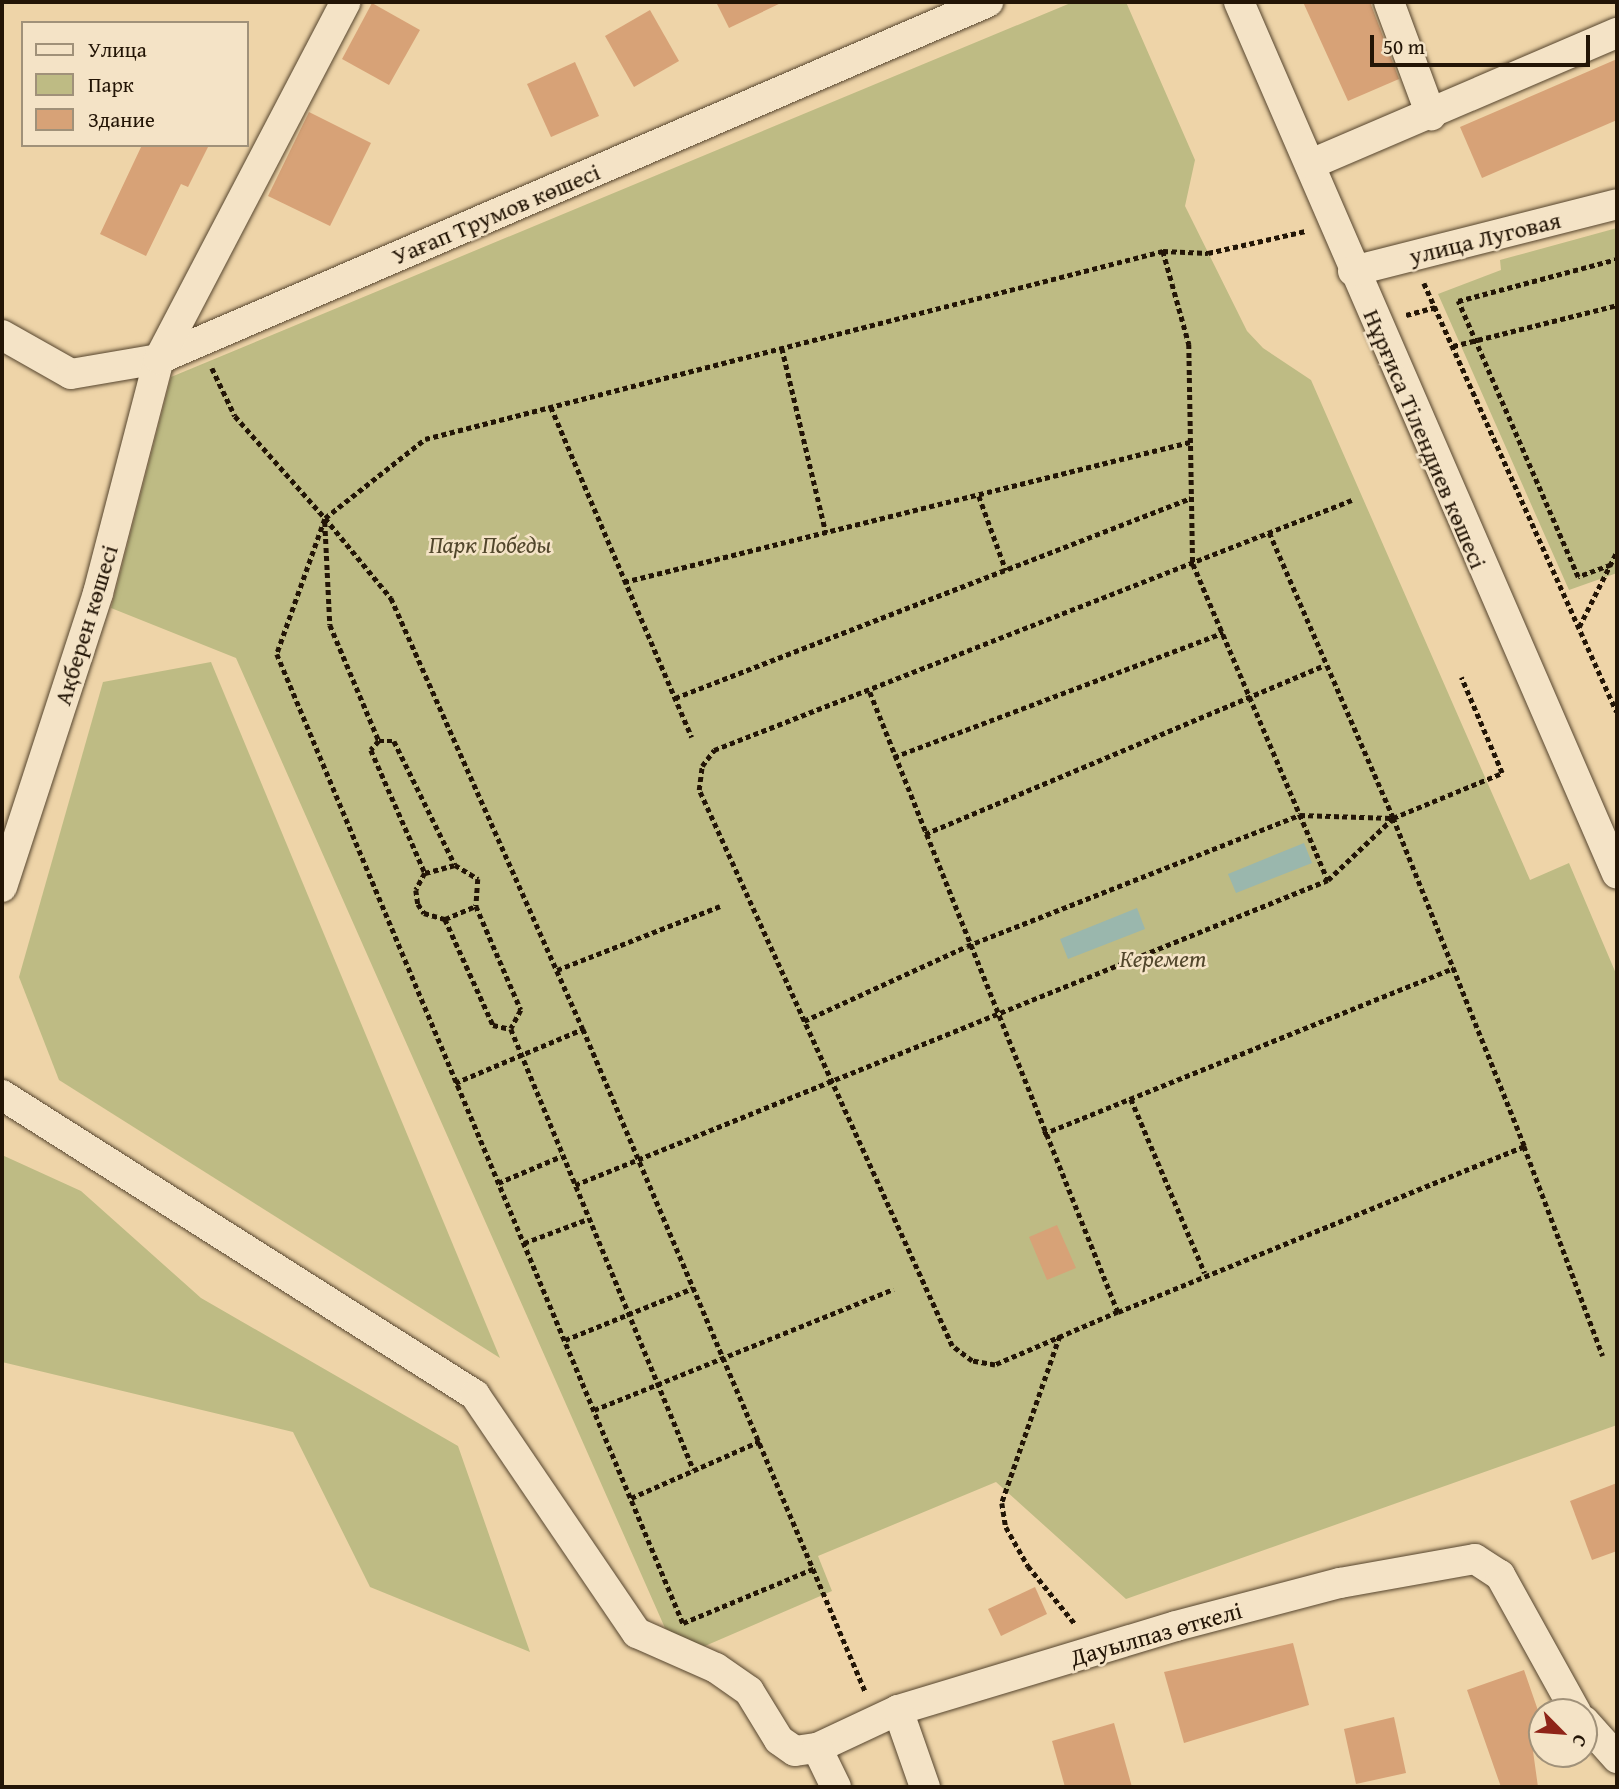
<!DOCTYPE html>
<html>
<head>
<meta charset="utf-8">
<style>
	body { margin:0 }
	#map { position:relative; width:1619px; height:1789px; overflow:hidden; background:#eed4a8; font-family:"Gentium Book Plus",serif }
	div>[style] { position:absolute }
	.green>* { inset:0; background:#bebb84 }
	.water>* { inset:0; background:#9ab7ad }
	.building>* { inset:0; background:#d7a277 }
	.path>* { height:4.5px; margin-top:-2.25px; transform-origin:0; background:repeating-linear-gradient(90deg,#231506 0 5px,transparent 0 8.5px) }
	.roads { filter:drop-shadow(0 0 2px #56452e) drop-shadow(0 0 2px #56452e) }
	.minor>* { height:30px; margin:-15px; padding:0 15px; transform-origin:15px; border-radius:15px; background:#f4e3c6 }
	span { translate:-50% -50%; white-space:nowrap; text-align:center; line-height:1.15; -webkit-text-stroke:5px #f4e3c6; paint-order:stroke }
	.street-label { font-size:24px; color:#231506 }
	.park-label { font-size:24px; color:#52472c; font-style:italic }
	.frame { position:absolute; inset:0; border:4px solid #231506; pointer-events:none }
	.legend { position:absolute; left:21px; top:21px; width:228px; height:126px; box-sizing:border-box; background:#f4e3c6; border:2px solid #a09179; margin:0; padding:9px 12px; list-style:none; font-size:21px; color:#231506 }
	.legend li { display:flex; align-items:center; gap:14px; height:35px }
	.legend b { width:35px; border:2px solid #a09179 }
	.north { position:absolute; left:1528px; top:1698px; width:70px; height:70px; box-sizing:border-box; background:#f4e3c6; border:2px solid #a09179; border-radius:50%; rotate:115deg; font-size:19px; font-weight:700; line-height:28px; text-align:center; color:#231506 }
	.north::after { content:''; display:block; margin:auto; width:24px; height:32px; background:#8f2418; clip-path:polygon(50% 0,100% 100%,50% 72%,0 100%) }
	.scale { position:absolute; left:1370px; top:35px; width:220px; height:32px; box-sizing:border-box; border:4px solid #231506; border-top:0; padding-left:9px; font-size:21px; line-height:24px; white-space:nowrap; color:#231506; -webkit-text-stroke:5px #f4e3c6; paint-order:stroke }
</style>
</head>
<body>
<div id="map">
	<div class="green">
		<div style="clip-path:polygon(1073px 2px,1126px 2px,1195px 160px,1185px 206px,1247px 331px,1263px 348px,1311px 380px,1530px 880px,1569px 863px,1617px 976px,1617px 1425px,1126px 1599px,996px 1482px,818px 1556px,832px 1591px,698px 1649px,665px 1628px,236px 658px,111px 608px,171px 377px)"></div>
		<div style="clip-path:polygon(1617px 228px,1617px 573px,1569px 590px,1438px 294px,1501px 270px,1500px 260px)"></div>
		<div style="clip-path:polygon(211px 662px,500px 1358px,59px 1080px,19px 977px,103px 682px)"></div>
		<div style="clip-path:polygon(2px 1155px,81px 1191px,201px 1298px,458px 1446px,530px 1652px,370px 1587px,293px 1432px,2px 1362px)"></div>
	</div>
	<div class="water">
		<div style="clip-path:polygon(1304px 843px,1312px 863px,1236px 893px,1228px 874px)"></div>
		<div style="clip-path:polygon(1137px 908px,1145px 929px,1068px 959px,1060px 939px)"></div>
	</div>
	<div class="building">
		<div style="clip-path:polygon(716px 2px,783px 2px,729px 28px)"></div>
		<div style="clip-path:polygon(1303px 2px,1370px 2px,1399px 79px,1348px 101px)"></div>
		<div style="clip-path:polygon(372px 3px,420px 30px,389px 85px,342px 59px)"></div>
		<div style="clip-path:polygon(650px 10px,679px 61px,634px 87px,605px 36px)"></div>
		<div style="clip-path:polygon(1617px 59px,1617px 120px,1482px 178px,1460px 127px)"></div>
		<div style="clip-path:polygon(575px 62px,599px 116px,551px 137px,527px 84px)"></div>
		<div style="clip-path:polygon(309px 112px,371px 143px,330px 226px,268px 196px)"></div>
		<div style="clip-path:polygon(142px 145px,209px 145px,188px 187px,181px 184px,146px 256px,100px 234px)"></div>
		<div style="clip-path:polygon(1057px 1225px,1076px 1268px,1047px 1280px,1029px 1237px)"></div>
		<div style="clip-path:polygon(1617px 1483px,1617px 1551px,1592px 1560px,1570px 1501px)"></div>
		<div style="clip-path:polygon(1035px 1587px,1047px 1614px,1001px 1636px,988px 1609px)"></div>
		<div style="clip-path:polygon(1293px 1643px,1309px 1705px,1184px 1743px,1164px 1672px)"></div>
		<div style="clip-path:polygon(1524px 1670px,1542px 1722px,1542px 1748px,1533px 1751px,1538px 1787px,1501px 1787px,1467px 1690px)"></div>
		<div style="clip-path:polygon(1394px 1717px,1406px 1773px,1356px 1784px,1344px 1729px)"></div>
		<div style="clip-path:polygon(1114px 1723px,1132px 1787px,1065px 1787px,1052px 1741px)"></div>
	</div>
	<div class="path">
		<div style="left:1163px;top:251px;width:97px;rotate:74.4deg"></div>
		<div style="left:1189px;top:344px;width:220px;rotate:89deg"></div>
		<div style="left:1193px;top:564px;width:344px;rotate:66.9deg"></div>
		<div style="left:1424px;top:283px;width:470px;rotate:65.8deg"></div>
		<div style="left:1406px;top:315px;width:30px;rotate:-15deg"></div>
		<div style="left:1453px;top:346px;width:169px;rotate:-14deg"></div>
		<div style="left:782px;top:348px;width:190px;rotate:76.6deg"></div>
		<div style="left:212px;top:368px;width:53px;rotate:64.4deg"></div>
		<div style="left:235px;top:416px;width:136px;rotate:48.6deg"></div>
		<div style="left:325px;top:518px;width:127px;rotate:-38.3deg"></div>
		<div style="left:425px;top:439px;width:762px;rotate:-14.29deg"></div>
		<div style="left:1163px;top:251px;width:45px;rotate:2.5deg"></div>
		<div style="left:1208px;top:253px;width:100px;rotate:-12.7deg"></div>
		<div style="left:551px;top:407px;width:359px;rotate:66.9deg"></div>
		<div style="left:979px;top:496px;width:79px;rotate:70deg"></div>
		<div style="left:325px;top:518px;width:104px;rotate:50.5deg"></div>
		<div style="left:391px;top:598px;width:472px;rotate:66deg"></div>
		<div style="left:583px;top:1029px;width:722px;rotate:66.92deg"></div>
		<div style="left:325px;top:519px;width:143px;rotate:109.6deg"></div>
		<div style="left:277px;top:654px;width:1051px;rotate:67.27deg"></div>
		<div style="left:683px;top:1623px;width:143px;rotate:-22.6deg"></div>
		<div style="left:325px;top:522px;width:103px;rotate:87.2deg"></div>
		<div style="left:330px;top:625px;width:126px;rotate:67.1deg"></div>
		<div style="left:379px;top:741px;width:15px"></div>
		<div style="left:394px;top:741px;width:138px;rotate:63.8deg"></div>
		<div style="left:455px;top:865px;width:27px;rotate:31deg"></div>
		<div style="left:478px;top:879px;width:27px;rotate:94deg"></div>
		<div style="left:476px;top:906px;width:113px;rotate:66.6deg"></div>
		<div style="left:521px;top:1010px;width:21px;rotate:118deg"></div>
		<div style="left:511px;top:1029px;width:477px;rotate:67.5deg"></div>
		<div style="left:1611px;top:565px;width:35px;rotate:160deg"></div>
		<div style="left:1578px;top:577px;width:301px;rotate:-113.5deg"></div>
		<div style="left:1458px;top:301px;width:164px;rotate:-14.8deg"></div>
		<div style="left:624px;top:582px;width:583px;rotate:-13.89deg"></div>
		<div style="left:1579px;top:627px;width:85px;rotate:-63.4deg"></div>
		<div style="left:870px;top:692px;width:668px;rotate:68.2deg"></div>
		<div style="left:1118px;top:1312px;width:439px;rotate:-22.2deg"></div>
		<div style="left:1524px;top:1146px;width:353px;rotate:-111.8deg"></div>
		<div style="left:1393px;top:818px;width:311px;rotate:-113.5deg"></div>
		<div style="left:675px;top:698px;width:553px;rotate:-21.19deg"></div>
		<div style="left:379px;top:741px;width:12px;rotate:132deg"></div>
		<div style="left:371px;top:750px;width:134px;rotate:66.3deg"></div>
		<div style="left:425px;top:873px;width:19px;rotate:118deg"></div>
		<div style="left:416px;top:890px;width:14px;rotate:82deg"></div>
		<div style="left:418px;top:904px;width:11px;rotate:56deg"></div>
		<div style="left:424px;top:913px;width:22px;rotate:16deg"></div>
		<div style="left:445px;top:919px;width:116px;rotate:65.6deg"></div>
		<div style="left:493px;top:1025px;width:17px;rotate:13deg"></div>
		<div style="left:894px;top:757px;width:352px;rotate:-20.7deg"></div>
		<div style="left:925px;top:834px;width:432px;rotate:-22.9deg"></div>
		<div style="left:425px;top:873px;width:30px;rotate:-15deg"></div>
		<div style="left:445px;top:919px;width:34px;rotate:-23deg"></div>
		<div style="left:557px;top:970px;width:175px;rotate:-21.4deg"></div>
		<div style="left:804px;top:1021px;width:179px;rotate:-24.7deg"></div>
		<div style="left:967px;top:946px;width:358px;rotate:-21.5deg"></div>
		<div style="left:1300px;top:815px;width:92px;rotate:1.9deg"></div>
		<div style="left:455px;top:1083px;width:139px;rotate:-22.9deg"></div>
		<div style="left:1131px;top:1099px;width:189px;rotate:67deg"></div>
		<div style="left:1043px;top:1134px;width:443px;rotate:-22deg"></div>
		<div style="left:1524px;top:1146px;width:224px;rotate:69.4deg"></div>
		<div style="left:498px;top:1183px;width:69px;rotate:-22.9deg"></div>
		<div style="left:575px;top:1185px;width:812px;rotate:-22.05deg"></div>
		<div style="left:1328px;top:880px;width:90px;rotate:-43.6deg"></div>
		<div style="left:1393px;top:818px;width:118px;rotate:-22.4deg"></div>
		<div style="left:1502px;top:773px;width:104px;rotate:-113.1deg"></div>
		<div style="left:524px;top:1243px;width:68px;rotate:-20.6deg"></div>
		<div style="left:1118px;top:1312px;width:134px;rotate:156.7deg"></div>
		<div style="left:995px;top:1365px;width:23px;rotate:-170deg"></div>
		<div style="left:972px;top:1361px;width:25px;rotate:-143deg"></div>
		<div style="left:952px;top:1346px;width:611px;rotate:-114.47deg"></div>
		<div style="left:699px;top:790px;width:24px;rotate:-83deg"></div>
		<div style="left:702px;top:766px;width:20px;rotate:-53deg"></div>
		<div style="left:714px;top:750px;width:685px;rotate:-21.4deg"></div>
		<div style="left:1060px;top:1336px;width:177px;rotate:109.2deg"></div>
		<div style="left:1002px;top:1503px;width:24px;rotate:81deg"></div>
		<div style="left:1006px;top:1527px;width:45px;rotate:60.6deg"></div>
		<div style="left:1028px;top:1566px;width:76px;rotate:50.9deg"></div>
		<div style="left:565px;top:1340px;width:138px;rotate:-22.1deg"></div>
		<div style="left:594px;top:1410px;width:323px;rotate:-22deg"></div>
		<div style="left:631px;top:1498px;width:141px;rotate:-23.8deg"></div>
	</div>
	<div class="roads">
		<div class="minor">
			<div style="left:1239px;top:2px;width:950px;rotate:66.56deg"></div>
			<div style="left:1389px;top:2px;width:121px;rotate:69.6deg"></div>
			<div style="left:1311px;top:164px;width:333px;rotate:-23.2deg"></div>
			<div style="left:1353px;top:271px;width:272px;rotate:-14.2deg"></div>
			<div style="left:2px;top:335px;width:79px;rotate:29.5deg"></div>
			<div style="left:71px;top:374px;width:89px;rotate:-9.7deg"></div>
			<div style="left:159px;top:359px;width:903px;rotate:-23.3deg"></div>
			<div style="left:2px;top:887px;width:309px;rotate:-71.9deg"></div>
			<div style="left:98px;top:593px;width:242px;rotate:-75.4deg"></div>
			<div style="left:159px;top:359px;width:403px;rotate:-62.4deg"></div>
			<div style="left:2px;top:1095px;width:560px;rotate:32.38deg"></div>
			<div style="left:475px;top:1395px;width:288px;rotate:55.8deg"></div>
			<div style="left:637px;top:1633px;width:86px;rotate:23.9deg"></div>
			<div style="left:716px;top:1668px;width:40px;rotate:34.9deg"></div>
			<div style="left:749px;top:1691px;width:57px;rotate:58.5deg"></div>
			<div style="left:779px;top:1740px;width:19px;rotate:35deg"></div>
			<div style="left:795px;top:1751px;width:22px;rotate:-8deg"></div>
			<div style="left:817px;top:1748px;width:89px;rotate:-25.1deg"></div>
			<div style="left:898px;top:1710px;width:290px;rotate:-16.8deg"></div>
			<div style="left:1176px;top:1626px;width:170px;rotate:-14.7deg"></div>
			<div style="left:1340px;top:1583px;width:137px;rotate:-10.1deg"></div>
			<div style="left:1475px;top:1559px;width:30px;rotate:33deg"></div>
			<div style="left:1500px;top:1575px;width:157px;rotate:61deg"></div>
			<div style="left:898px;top:1710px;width:82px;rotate:70.7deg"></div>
			<div style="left:1584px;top:1721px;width:50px;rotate:48.3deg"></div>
			<div style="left:817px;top:1748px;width:43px;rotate:64deg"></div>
		</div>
	</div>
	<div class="street-label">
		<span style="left:496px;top:214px;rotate:-23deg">Уағап Трумов көшесі</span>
		<span style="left:1485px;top:238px;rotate:-14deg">улица Луговая</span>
		<span style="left:1425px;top:439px;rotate:67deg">Нұрғиса Тілендиев көшесі</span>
		<span style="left:86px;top:625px;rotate:-73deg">Ақберен көшесі</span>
		<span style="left:1156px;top:1634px;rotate:-16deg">Дауылпаз өткелі</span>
	</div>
	<div class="park-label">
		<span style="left:490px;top:545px">Парк Победы</span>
		<span style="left:1163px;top:959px">Керемет</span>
	</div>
	<div class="frame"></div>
	<ul class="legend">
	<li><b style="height:9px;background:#f4e3c6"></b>Улица</li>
	<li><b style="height:19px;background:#bebb84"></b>Парк</li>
	<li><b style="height:19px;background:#d7a277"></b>Здание</li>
	</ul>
	<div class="north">С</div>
	<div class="scale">50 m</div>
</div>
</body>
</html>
